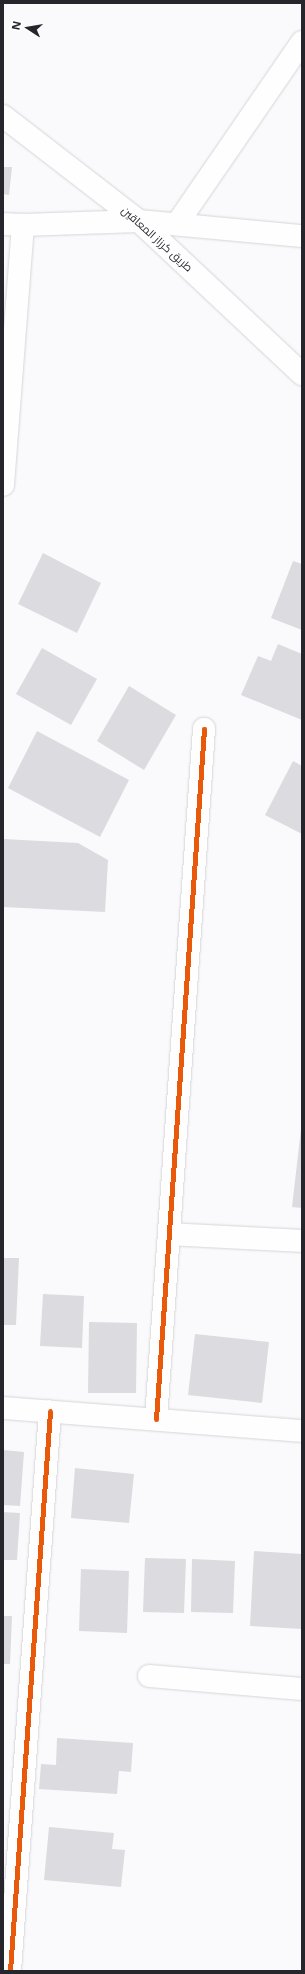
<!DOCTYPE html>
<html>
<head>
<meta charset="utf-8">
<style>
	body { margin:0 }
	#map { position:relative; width:305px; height:1974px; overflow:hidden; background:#fafafc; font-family:"Noto Sans",Cairo,sans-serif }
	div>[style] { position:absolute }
	.building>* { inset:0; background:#dcdbdf }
	.roads { filter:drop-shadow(0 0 1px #d5d5d9) drop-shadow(0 0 1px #d5d5d9) }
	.minor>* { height:22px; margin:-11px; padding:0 11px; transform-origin:11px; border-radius:11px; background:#fefeff }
	.tertiary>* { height:22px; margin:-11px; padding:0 11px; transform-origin:11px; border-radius:11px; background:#fefeff }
	.cycleway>* { height:5px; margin:-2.5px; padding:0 2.5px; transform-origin:2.5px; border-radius:2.5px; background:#e8590c }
	span { translate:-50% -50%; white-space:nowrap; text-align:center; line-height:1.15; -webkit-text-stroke:3px #fff; paint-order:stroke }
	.street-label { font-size:11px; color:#26252c }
	.frame { position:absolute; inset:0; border:4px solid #26252c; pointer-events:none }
	.north { position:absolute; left:8px; top:8px; width:40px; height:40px; -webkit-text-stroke:3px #fff; paint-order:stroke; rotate:282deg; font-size:11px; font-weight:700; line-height:16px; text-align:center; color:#26252c }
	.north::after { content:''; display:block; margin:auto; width:14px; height:18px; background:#26252c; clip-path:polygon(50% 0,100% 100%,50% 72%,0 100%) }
</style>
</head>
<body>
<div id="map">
	<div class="building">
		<div style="clip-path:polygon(3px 167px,12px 167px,9px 195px,3px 194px)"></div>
		<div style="clip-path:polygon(43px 553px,101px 583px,77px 633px,18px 604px)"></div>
		<div style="clip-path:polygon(293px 561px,302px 564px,302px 630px,271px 618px)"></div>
		<div style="clip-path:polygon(278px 644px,302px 654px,302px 720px,241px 695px,258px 656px,271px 661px)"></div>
		<div style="clip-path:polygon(42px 648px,97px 679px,71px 725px,16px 694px)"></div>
		<div style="clip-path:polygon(129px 686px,176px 715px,144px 770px,97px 741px)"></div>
		<div style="clip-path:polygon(37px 731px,129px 780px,100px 837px,8px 788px)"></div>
		<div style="clip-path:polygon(293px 761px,302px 766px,302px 834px,265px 815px)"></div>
		<div style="clip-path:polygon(4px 839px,78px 843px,108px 860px,105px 912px,3px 907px)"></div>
		<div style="clip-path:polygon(301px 1129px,302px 1129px,302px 1208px,292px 1207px)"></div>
		<div style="clip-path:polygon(3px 1258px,19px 1258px,16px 1325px,3px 1325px)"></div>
		<div style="clip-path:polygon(43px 1294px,84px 1296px,82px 1348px,40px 1346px)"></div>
		<div style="clip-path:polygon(89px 1322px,137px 1323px,136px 1393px,88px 1393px)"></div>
		<div style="clip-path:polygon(195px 1334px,269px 1342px,262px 1403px,188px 1395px)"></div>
		<div style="clip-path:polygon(3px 1450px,24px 1452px,20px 1506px,3px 1505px)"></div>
		<div style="clip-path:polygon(75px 1468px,134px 1474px,129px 1523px,71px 1518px)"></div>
		<div style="clip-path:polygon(3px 1512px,20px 1513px,17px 1560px,3px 1560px)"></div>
		<div style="clip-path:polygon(254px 1551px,302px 1554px,302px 1629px,250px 1626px)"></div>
		<div style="clip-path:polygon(145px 1558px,186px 1559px,184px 1613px,143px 1612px)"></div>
		<div style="clip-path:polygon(192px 1559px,235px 1561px,233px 1613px,191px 1612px)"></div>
		<div style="clip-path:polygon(81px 1569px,129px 1571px,127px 1633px,79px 1631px)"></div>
		<div style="clip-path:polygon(3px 1616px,12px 1616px,10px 1664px,3px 1664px)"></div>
		<div style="clip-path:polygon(57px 1738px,133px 1743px,131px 1772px,119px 1771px,117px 1794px,39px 1789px,41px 1764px,56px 1765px)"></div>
		<div style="clip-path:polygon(49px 1827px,114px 1833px,112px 1849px,125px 1850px,121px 1887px,44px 1880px)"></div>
	</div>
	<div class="roads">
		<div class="minor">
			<div style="left:3px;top:224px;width:20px;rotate:3deg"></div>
			<div style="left:177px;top:224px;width:221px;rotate:-55.5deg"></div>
			<div style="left:3px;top:485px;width:261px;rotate:-85.6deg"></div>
			<div style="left:23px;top:225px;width:116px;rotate:-2deg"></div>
			<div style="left:139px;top:221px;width:164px;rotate:5.3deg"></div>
			<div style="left:169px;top:1234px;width:133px;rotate:3deg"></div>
			<div style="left:3px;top:1408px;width:300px;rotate:4.4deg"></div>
			<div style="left:156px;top:1419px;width:692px;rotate:-86.02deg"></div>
			<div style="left:149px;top:1676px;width:154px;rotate:4.9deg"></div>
			<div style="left:10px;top:1971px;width:561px;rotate:-85.91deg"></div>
		</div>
		<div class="tertiary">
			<div style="left:3px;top:116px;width:172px;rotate:37.7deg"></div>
			<div style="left:139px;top:221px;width:224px;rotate:43.2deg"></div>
		</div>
	</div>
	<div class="cycleway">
		<div style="left:156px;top:1419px;width:692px;rotate:-86.02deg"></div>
		<div style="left:10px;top:1971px;width:561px;rotate:-85.91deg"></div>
	</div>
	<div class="street-label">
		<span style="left:157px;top:239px;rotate:42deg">طريق كرزاز المعاقين</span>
	</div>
	<div class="frame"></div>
	<div class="north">N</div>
</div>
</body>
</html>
